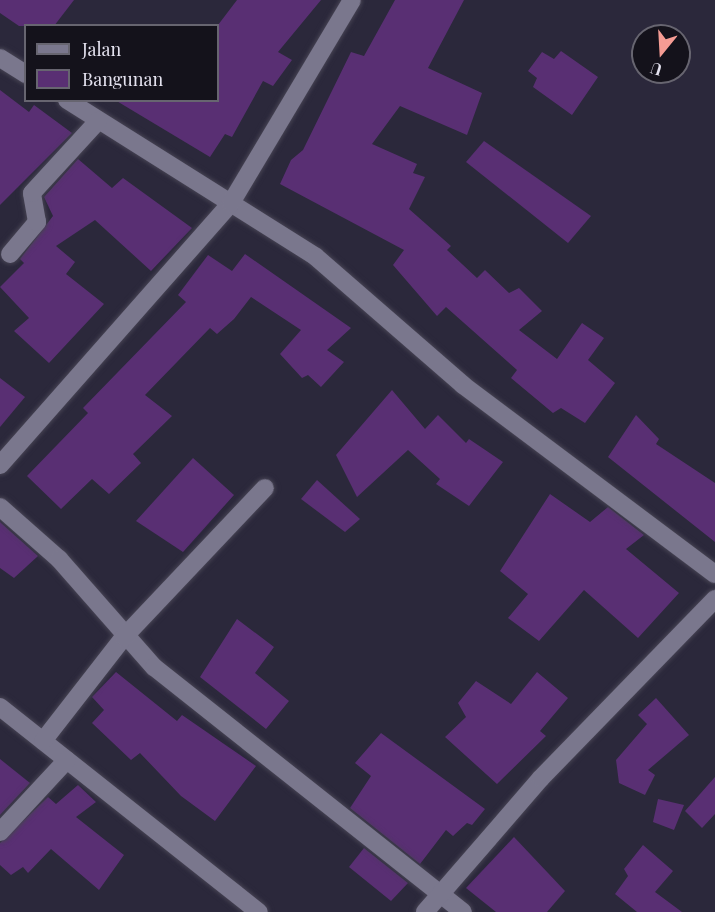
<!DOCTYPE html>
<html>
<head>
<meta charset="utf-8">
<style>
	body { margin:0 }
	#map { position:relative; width:715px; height:912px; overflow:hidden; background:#2b283b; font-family:"Playfair Display",serif }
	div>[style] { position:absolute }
	.building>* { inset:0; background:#592f73 }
	.roads { filter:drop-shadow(0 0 2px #464353) drop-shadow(0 0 2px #464353) }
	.minor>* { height:18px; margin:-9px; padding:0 9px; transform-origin:9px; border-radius:9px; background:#7a778d }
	span { translate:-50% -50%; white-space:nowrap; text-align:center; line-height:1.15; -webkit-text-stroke:4.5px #14121b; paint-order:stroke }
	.legend { position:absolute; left:24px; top:24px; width:195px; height:78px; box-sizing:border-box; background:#14121b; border:2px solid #676570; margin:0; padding:8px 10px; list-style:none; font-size:18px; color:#e4e2ef }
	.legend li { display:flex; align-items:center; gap:12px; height:30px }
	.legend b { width:30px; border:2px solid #676570 }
	.north { position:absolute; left:631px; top:24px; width:60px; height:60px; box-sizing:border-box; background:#14121b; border:2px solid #676570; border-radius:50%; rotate:198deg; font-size:16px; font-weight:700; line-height:24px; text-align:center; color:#e4e2ef }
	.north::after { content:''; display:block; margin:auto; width:21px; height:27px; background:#f59c94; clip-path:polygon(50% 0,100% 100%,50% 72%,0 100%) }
</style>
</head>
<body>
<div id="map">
	<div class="building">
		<div style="clip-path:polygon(0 0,74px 0,54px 26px,19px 26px,0 13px)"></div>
		<div style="clip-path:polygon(237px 0,321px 0,278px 52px,292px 60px,273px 86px,263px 81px,232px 137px,225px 134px,210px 157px,115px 100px,218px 100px,218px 25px)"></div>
		<div style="clip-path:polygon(395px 0,464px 0,428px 68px,482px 93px,467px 135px,400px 106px,372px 144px,417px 164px,413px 173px,425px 177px,409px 209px,451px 246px,447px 250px,477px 278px,485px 270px,509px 293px,519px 288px,542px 311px,519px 330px,557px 359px,582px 323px,604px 338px,588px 360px,615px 383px,585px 423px,561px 408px,553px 413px,511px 378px,517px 370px,446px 307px,437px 316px,393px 265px,404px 250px,280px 184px,291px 160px,303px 150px,351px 52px,364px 56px)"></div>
		<div style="clip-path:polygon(561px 51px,598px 77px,572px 115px,533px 87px,537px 78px,528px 71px,542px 52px,554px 59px)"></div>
		<div style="clip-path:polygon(0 90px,29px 112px,34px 105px,72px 133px,0 205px)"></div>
		<div style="clip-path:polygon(484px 141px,591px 216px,568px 243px,466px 162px)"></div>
		<div style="clip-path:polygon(78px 159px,112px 188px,123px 178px,192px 228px,151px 271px,95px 220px,56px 246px,75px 262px,66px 274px,104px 304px,49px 363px,14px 331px,29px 318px,0 287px,24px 263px,20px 259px,53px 216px,44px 197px)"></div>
		<div style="clip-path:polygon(245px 254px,351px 328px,327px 350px,344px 362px,321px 387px,308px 375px,302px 378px,280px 354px,301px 330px,251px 297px,234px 319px,217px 334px,210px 328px,145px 395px,172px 416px,133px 454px,141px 463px,109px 494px,92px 479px,61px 509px,27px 476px,88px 413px,83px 408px,186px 302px,178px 295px,208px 255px,232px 271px)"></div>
		<div style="clip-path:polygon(0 378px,25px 397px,0 427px)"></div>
		<div style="clip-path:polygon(392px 390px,425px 429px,438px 415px,466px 443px,469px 439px,503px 462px,469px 506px,436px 484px,440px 479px,408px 450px,357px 497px,336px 455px)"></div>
		<div style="clip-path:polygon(636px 415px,659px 439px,656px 444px,715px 483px,715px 542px,608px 457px)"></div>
		<div style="clip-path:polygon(193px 458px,234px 495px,183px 552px,136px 521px)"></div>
		<div style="clip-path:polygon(317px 480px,360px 519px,345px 532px,301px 499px)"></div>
		<div style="clip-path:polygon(550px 494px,590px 522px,608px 507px,644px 535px,626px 549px,679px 593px,638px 638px,584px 590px,539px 641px,508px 618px,528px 594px,500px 571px)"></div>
		<div style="clip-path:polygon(0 522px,38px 556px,14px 578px,0 568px)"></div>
		<div style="clip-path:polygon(237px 619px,274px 647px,255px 673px,289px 701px,266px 729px,200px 677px)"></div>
		<div style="clip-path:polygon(116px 672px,177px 721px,182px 715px,256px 766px,215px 821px,181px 796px,140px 753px,131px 760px,92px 723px,104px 710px,92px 697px)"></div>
		<div style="clip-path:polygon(537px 672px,568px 698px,540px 731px,546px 736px,497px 784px,445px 737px,466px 717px,458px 703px,476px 681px,511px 704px)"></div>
		<div style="clip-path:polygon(656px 698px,689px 735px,648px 770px,655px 775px,645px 795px,619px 783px,616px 760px,647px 724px,638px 715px)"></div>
		<div style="clip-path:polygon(381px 733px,485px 809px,472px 825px,467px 823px,453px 836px,446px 830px,420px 864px,350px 808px,371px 776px,355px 763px)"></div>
		<div style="clip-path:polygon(0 759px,30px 783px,0 815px)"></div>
		<div style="clip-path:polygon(715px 777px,715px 814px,702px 828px,685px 811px)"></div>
		<div style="clip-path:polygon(78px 785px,96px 802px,76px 817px,124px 855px,99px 890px,51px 849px,28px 873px,23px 867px,11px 875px,0 865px,0 843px,48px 797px,56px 804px)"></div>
		<div style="clip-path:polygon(658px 799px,684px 805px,674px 830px,653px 822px)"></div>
		<div style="clip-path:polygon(514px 837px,565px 891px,547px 912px,496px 912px,466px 888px)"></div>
		<div style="clip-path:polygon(643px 845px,673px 871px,655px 892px,682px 912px,637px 912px,615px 894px,628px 876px,624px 869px)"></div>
		<div style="clip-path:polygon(364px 848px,408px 883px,391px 901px,349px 867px)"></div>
	</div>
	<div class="roads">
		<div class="minor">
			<div style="left:0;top:58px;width:31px;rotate:32deg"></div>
			<div style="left:67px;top:100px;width:294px;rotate:32.2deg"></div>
			<div style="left:316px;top:257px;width:195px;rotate:41deg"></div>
			<div style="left:463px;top:385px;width:315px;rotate:36.9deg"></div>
			<div style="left:10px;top:254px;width:42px;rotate:-49.8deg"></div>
			<div style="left:37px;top:222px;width:29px;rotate:-100deg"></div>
			<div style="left:32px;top:193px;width:98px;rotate:-47.5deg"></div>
			<div style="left:0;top:465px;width:349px;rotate:-48.6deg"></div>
			<div style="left:231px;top:203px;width:236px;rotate:-59.2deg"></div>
			<div style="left:0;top:507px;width:79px;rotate:41.4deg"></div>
			<div style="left:59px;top:559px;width:144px;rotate:48.7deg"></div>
			<div style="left:154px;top:667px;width:394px;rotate:38.4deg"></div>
			<div style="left:0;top:707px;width:330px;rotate:38.4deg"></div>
			<div style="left:43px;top:741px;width:132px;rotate:-52.1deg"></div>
			<div style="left:124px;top:637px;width:205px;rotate:-46.6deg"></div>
			<div style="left:0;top:832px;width:98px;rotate:-47.1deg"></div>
			<div style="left:425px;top:912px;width:177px;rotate:-49.1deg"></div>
			<div style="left:541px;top:778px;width:250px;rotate:-45.8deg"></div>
		</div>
	</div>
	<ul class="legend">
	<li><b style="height:8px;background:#7a778d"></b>Jalan</li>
	<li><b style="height:16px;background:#592f73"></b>Bangunan</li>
	</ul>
	<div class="north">U</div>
</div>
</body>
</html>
